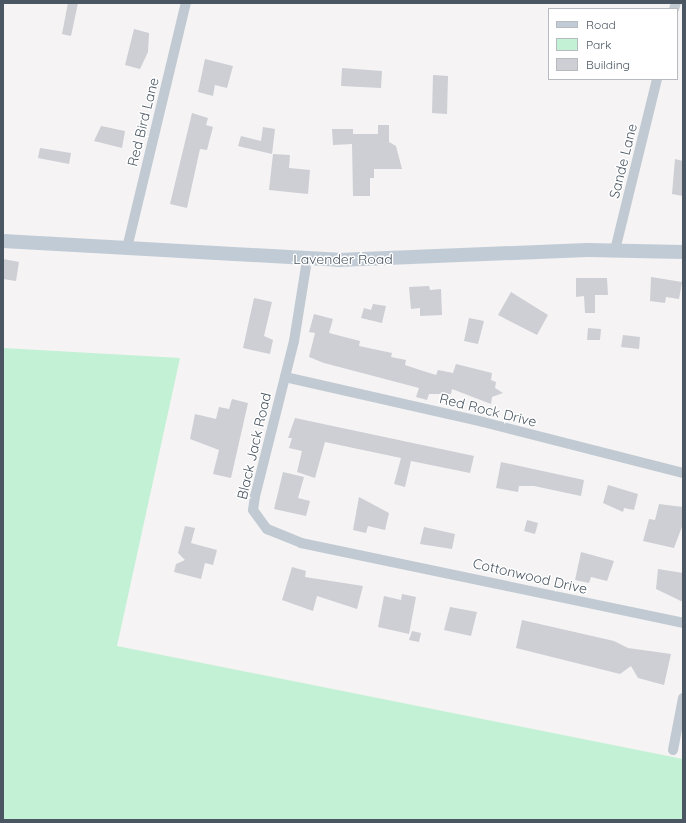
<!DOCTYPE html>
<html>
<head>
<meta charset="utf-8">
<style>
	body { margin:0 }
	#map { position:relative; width:686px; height:823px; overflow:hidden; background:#f5f3f3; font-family:Quicksand,sans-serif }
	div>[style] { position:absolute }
	.green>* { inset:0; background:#c3f1d5 }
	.building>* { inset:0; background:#cdcfd5 }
	.street>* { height:10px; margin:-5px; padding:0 5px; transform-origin:5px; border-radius:5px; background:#c1cad2 }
	.secondary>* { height:14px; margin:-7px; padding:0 7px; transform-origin:7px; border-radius:7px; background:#c1cbd6 }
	span { translate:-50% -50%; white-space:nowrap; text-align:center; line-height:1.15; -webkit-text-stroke:3px #fff; paint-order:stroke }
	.street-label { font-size:14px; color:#4a5661 }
	.frame { position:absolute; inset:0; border:4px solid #4a5661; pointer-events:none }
	.legend { position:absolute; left:548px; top:8px; width:130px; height:72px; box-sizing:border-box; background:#fff; border:1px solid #b7bbc0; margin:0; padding:5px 7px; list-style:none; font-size:12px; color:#4a5661 }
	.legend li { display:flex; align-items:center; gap:8px; height:20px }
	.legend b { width:20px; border:1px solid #b7bbc0 }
</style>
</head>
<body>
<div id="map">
	<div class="green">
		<div style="clip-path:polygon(3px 348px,180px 358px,117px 646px,683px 759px,683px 820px,3px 820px)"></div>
	</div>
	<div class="building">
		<div style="clip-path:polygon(68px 3px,78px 3px,71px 36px,62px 34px)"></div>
		<div style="clip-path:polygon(134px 29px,149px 33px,148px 52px,140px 69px,125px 65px)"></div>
		<div style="clip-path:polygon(205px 59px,233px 66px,227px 88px,215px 85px,213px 96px,198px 92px)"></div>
		<div style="clip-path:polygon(342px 68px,382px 71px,381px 88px,341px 86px)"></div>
		<div style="clip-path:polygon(433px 75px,448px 76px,447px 114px,432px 113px)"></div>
		<div style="clip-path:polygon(192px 113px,208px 118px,206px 125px,213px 127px,207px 150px,200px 149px,187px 208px,170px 204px)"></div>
		<div style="clip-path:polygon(378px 125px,389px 125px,389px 142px,396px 146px,402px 169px,374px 169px,374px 178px,370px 178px,370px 196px,353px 196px,352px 144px,333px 145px,332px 129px,353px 129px,353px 134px,378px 134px)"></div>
		<div style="clip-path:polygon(101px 126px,125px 131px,122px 148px,94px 141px)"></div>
		<div style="clip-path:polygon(263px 127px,275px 129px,272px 154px,238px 146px,241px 136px,261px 141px)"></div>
		<div style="clip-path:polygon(40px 148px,71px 153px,69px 164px,38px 158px)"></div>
		<div style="clip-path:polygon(273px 154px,290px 155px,289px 168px,310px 170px,308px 194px,269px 190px)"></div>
		<div style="clip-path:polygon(675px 159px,683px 161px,683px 196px,672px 194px)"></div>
		<div style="clip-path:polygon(3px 259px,19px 262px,16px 281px,3px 279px)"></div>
		<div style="clip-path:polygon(651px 277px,682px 282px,679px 299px,666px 297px,665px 303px,650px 301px)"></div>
		<div style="clip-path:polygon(576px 278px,607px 278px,608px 295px,595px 295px,595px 313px,585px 313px,584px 296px,576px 297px)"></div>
		<div style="clip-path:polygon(429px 286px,430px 290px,441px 289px,442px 315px,420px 316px,420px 308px,411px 309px,409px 287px)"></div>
		<div style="clip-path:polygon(511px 292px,548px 315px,537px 335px,498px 315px)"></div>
		<div style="clip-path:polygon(254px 298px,272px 302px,264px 336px,273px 340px,270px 354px,243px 348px)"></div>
		<div style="clip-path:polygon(373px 304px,386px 306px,382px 323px,361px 318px,364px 308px,371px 310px)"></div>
		<div style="clip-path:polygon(314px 314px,333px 319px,329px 333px,360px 341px,359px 346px,392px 353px,391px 357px,406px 360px,405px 365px,417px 369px,436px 375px,438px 370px,453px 373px,456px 364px,492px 373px,491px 380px,496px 382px,495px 388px,503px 393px,492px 397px,491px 404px,452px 389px,451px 394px,429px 394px,427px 400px,416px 397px,419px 388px,324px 363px,309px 357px,315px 333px,309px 332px)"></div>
		<div style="clip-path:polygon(469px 318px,484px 321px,478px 344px,464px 341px)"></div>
		<div style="clip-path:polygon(588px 328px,601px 329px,600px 340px,587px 340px)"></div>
		<div style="clip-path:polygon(623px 335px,640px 337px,639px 349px,621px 347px)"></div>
		<div style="clip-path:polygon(232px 399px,248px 403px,231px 478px,213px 474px,219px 450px,190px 439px,195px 414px,216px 419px,219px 407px,229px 409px)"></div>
		<div style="clip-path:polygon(295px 418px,474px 456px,470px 473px,411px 461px,405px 487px,394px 484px,401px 458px,325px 442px,315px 478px,297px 472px,302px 451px,289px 448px,292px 438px,288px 438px)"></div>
		<div style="clip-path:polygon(501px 462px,584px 480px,581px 496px,534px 486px,519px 486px,518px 492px,496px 488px)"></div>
		<div style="clip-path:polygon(283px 472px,304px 477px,298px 498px,310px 501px,306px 516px,274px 509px)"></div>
		<div style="clip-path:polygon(608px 485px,638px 494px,634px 510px,624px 508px,623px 512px,603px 503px)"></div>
		<div style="clip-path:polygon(359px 497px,389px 513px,385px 530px,368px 526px,366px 533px,353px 530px)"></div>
		<div style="clip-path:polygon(659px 504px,683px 507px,683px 524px,674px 548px,643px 541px,649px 519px,655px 520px)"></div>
		<div style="clip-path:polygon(527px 520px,538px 523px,535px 534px,524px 531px)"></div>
		<div style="clip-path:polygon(185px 526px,195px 528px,191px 543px,217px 550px,213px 565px,205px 563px,201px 579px,174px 572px,176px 564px,185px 560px,178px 553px)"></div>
		<div style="clip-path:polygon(424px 527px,455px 534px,452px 549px,420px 544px)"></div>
		<div style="clip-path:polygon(581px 552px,614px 561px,607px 581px,591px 577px,589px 583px,575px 580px)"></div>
		<div style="clip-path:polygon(292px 567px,306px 571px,305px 577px,363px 586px,357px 609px,317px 596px,313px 611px,282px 600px)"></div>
		<div style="clip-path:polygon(658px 569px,683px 573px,683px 602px,656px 589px)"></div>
		<div style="clip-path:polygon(402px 594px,416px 597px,409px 634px,378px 627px,384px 596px,401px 600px)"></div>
		<div style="clip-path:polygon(450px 607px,477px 612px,471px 636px,444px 630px)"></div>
		<div style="clip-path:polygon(522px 620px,614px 641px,628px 648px,671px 654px,664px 685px,638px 678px,631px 666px,620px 674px,516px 648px)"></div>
		<div style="clip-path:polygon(412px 631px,421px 633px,419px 642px,409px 640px)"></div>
	</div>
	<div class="street">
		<div style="left:674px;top:9px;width:6px;rotate:-72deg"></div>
		<div style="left:127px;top:248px;width:252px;rotate:-76.5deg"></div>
		<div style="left:615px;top:250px;width:176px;rotate:-76.2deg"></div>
		<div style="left:307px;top:260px;width:82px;rotate:99.1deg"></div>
		<div style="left:294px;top:341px;width:160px;rotate:104.1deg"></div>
		<div style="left:255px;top:496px;width:14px;rotate:98deg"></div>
		<div style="left:253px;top:510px;width:24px;rotate:54deg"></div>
		<div style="left:267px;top:529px;width:37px;rotate:22deg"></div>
		<div style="left:301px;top:543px;width:390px;rotate:11.8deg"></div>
		<div style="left:285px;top:377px;width:203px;rotate:12.8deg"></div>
		<div style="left:483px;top:422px;width:206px;rotate:14.3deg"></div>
		<div style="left:673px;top:750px;width:53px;rotate:-79.1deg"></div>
	</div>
	<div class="secondary">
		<div style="left:3px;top:241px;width:336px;rotate:3.2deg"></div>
		<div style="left:338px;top:260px;width:249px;rotate:-2.3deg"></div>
		<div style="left:587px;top:250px;width:96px;rotate:1.2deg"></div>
	</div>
	<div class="street-label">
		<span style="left:143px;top:122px;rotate:-76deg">Red Bird Lane</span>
		<span style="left:623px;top:161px;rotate:-76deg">Sande Lane</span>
		<span style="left:343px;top:259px">Lavender Road</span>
		<span style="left:488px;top:410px;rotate:14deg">Red Rock Drive</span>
		<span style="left:254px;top:446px;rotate:-77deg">Black Jack Road</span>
		<span style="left:530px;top:576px;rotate:13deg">Cottonwood Drive</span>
	</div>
	<div class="frame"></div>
	<ul class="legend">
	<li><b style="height:5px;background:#c1cbd6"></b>Road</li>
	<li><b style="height:11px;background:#c3f1d5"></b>Park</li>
	<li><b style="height:11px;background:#cdcfd5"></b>Building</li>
	</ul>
</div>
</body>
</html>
